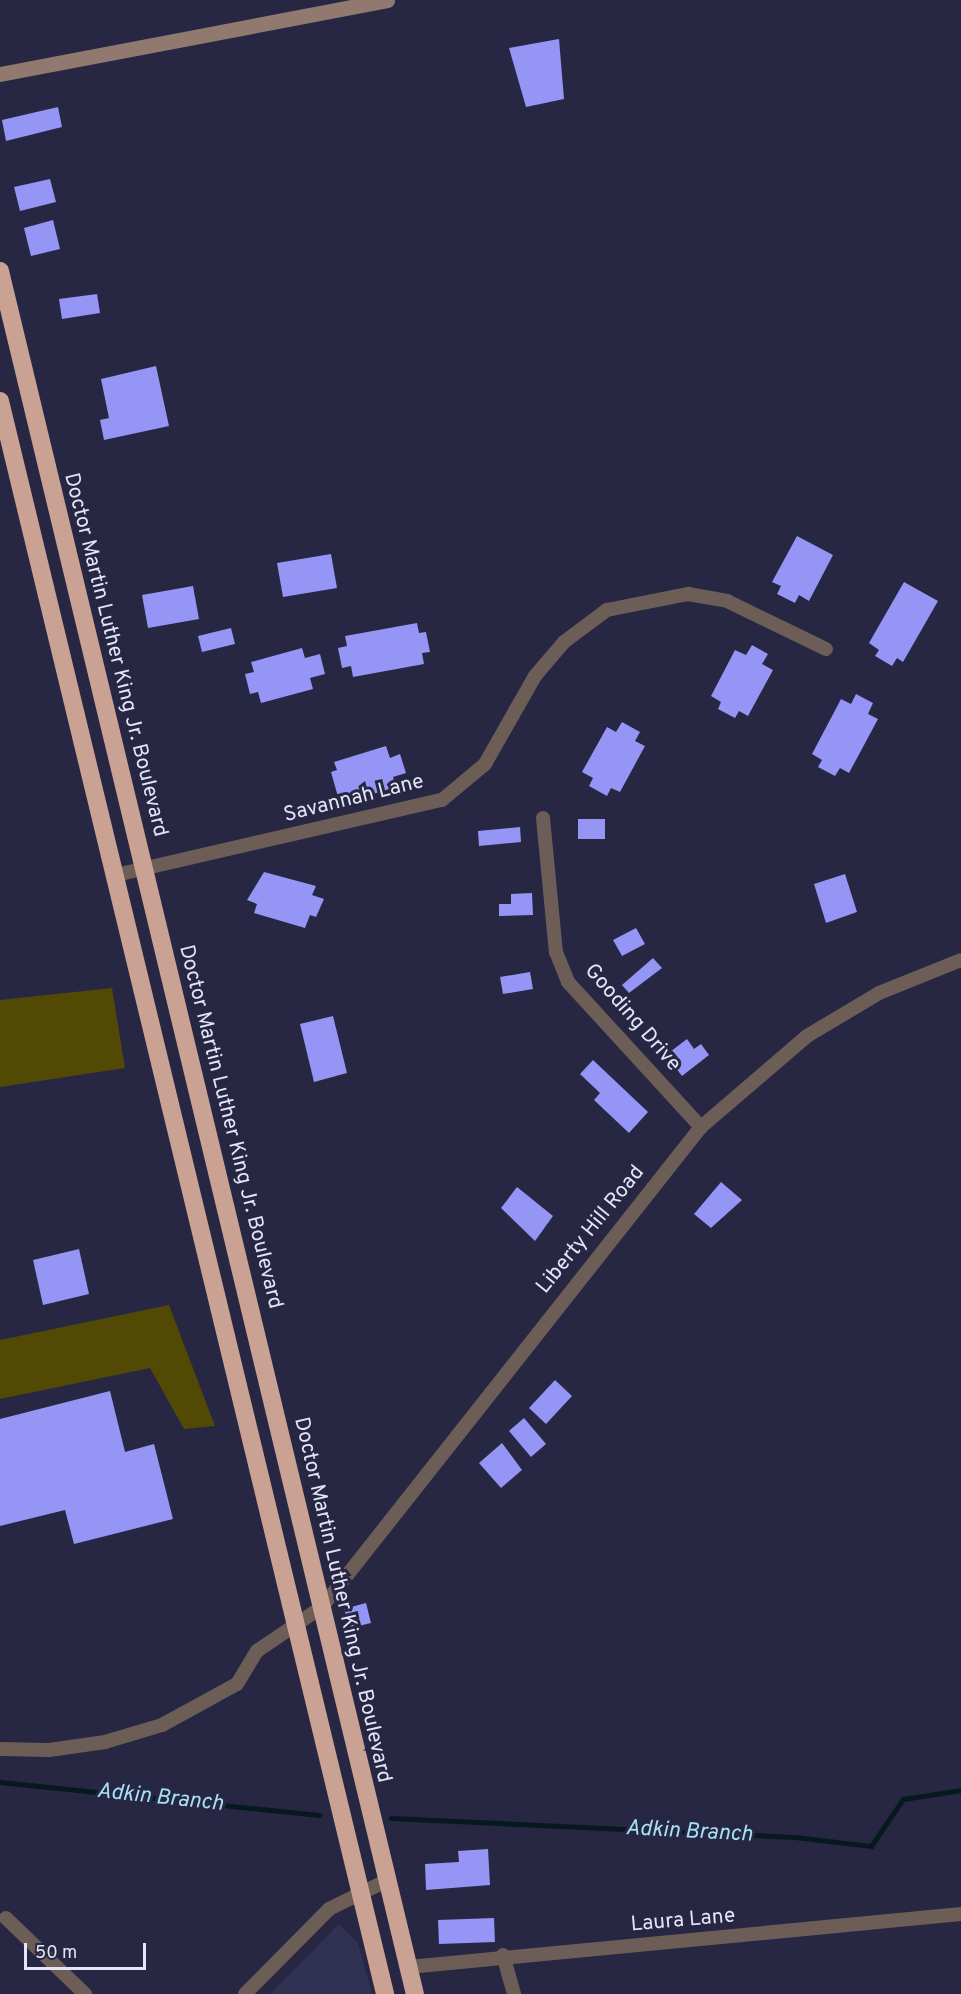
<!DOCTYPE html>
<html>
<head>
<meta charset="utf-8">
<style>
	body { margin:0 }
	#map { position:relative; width:961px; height:1994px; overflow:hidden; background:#272743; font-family:Overpass,sans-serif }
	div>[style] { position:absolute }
	.built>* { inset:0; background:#313253 }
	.green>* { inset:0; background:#514904 }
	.stream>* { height:5px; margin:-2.5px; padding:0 2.5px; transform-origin:2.5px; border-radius:2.5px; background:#06191f }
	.building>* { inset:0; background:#9495f4 }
	.street>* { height:14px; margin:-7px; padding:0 7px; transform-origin:7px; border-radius:7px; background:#6d5d57 }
	.secondary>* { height:15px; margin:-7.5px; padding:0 7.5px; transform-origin:7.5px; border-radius:7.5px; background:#927970 }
	.highway>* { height:18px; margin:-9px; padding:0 9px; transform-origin:9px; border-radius:9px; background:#c9a293 }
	span { translate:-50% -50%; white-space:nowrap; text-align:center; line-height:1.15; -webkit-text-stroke:6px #272743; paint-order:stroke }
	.street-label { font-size:21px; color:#e3e5f8 }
	.water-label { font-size:22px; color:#a6e1f6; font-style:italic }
	.scale { position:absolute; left:24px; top:1943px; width:122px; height:27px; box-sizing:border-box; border:3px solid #e3e5f8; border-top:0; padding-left:8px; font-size:18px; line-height:21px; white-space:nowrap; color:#e3e5f8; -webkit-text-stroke:4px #272743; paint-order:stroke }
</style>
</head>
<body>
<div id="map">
	<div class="built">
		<div style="clip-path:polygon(339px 1924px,358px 1943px,372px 1994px,270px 1994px)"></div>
	</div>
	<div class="green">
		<div style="clip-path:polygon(112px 988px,125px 1068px,0 1087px,0 1000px)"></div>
		<div style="clip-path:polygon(169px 1305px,215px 1426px,184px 1429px,150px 1368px,0 1399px,0 1340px)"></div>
	</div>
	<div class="stream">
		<div style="left:0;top:1782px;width:321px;rotate:5.9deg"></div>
		<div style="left:391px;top:1818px;width:404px;rotate:2.7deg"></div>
		<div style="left:795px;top:1837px;width:77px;rotate:6.8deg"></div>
		<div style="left:871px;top:1846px;width:57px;rotate:-55.8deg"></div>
		<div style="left:903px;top:1799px;width:59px;rotate:-8.8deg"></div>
	</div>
	<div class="building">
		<div style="clip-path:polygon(559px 39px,564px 99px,526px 107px,509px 48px)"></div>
		<div style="clip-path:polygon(58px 107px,62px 127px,6px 141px,2px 120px)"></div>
		<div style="clip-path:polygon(50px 179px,56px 202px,20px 211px,14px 187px)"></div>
		<div style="clip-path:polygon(53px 220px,60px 249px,31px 256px,24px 228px)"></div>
		<div style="clip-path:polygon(97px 294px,100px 313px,62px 319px,59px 299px)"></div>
		<div style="clip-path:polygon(156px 366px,169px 426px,104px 440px,100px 420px,109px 418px,101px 379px)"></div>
		<div style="clip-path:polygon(797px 536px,833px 555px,809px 601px,799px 595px,795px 603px,777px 594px,781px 586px,772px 582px)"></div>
		<div style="clip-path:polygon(331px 554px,337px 588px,283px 597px,277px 563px)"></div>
		<div style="clip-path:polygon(904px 582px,938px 601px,903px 662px,897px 658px,892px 666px,875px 656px,879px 650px,869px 643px)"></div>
		<div style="clip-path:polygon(193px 586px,199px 619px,148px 628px,142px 595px)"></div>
		<div style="clip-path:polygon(417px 623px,419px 633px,426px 632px,430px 652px,422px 653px,424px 664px,353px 677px,351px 666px,342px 668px,338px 648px,347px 646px,345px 636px)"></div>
		<div style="clip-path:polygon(231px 628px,235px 644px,202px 652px,198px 636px)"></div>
		<div style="clip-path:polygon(752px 645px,768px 654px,762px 664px,773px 670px,748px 716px,739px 711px,735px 718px,718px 709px,721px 702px,711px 696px,735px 650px,746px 655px)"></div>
		<div style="clip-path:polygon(302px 648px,305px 658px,320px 654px,325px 674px,310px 678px,313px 689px,261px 703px,258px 692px,250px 694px,245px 674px,254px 672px,251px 662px)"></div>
		<div style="clip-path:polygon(856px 694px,873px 703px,868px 714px,878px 719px,849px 773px,840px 768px,835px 776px,818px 767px,822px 760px,812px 754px,841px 699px,851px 704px)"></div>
		<div style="clip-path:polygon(622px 722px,640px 732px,635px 741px,645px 746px,620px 792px,611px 788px,607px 796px,589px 786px,593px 778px,582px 772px,607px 727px,616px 732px)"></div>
		<div style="clip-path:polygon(386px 746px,390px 758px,400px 754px,406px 773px,393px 777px,396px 787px,340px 804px,331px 772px,337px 770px,334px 762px)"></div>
		<div style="clip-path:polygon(578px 819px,605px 819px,605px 839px,578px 839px)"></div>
		<div style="clip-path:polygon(520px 827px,521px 842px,479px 846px,478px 831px)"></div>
		<div style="clip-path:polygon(264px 872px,316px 886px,312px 895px,324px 899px,316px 917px,310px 915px,305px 928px,254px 913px,257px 904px,247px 900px)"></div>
		<div style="clip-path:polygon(845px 874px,857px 912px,826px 923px,814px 884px)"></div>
		<div style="clip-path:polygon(532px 893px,533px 915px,499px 916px,499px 904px,511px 904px,511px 894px)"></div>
		<div style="clip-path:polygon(636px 928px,645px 944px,622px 956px,613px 940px)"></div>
		<div style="clip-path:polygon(653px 958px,662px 968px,629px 993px,622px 985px)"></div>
		<div style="clip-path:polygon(530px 972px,533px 989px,503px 994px,500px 977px)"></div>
		<div style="clip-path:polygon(333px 1016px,347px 1073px,314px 1082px,300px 1024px)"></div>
		<div style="clip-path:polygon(687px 1039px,694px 1049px,701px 1044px,709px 1055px,682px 1076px,666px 1055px)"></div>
		<div style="clip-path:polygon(593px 1060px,648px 1112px,629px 1133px,594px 1100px,600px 1093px,580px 1074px)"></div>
		<div style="clip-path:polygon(721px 1182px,742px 1200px,711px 1228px,694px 1214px)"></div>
		<div style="clip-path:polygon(517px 1187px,553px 1216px,535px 1241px,501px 1208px)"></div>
		<div style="clip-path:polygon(79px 1249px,89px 1294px,43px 1305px,33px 1260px)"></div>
		<div style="clip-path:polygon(555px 1380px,572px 1396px,546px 1424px,529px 1408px)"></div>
		<div style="clip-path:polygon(110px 1391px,125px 1452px,154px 1444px,173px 1519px,74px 1544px,65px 1510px,0 1526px,0 1419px)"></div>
		<div style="clip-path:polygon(524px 1418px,546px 1444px,531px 1457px,509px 1431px)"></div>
		<div style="clip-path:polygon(502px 1443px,522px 1470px,501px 1488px,479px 1463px)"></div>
		<div style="clip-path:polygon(366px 1603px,371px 1623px,350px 1628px,344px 1609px)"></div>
		<div style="clip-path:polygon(488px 1849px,490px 1885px,426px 1890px,425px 1864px,459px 1862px,458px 1851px)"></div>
		<div style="clip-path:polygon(494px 1918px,495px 1942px,439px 1944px,438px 1920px)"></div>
	</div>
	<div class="street">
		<div style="left:543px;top:818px;width:135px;rotate:84.5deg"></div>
		<div style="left:556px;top:952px;width:32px;rotate:68deg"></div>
		<div style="left:568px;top:982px;width:197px;rotate:47.5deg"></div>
		<div style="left:116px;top:875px;width:335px;rotate:-13deg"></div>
		<div style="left:442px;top:800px;width:56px;rotate:-39.9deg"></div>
		<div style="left:485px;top:764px;width:101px;rotate:-60.4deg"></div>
		<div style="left:535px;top:676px;width:45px;rotate:-49.5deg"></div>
		<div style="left:564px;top:642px;width:54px;rotate:-36.7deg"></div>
		<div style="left:607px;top:610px;width:83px;rotate:-11.2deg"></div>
		<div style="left:688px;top:594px;width:40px;rotate:10deg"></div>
		<div style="left:727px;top:601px;width:110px;rotate:25.9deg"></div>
		<div style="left:0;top:1749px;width:49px;rotate:1.2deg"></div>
		<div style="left:49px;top:1750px;width:57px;rotate:-8.1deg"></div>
		<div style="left:105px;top:1742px;width:59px;rotate:-16.6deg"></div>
		<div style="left:162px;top:1725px;width:85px;rotate:-28.7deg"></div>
		<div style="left:237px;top:1684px;width:39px;rotate:-59deg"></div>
		<div style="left:257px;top:1651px;width:78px;rotate:-34.1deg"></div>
		<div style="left:322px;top:1607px;width:612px;rotate:-51.71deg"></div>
		<div style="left:701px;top:1127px;width:140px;rotate:-40.6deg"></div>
		<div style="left:807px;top:1036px;width:84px;rotate:-30.8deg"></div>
		<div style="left:879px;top:993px;width:88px;rotate:-21.9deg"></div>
		<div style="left:6px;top:1918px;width:110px;rotate:43.9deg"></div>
		<div style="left:503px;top:1955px;width:41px;rotate:74.2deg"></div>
		<div style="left:409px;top:1967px;width:555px;rotate:-5.48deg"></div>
		<div style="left:245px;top:1994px;width:120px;rotate:-45.3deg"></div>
		<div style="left:329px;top:1909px;width:66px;rotate:-26.2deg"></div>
	</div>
	<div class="secondary">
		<div style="left:0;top:74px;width:394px;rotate:-10.8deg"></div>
	</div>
	<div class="highway">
		<div style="left:0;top:271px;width:1772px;rotate:76.46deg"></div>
		<div style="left:0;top:401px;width:1639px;rotate:76.41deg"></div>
	</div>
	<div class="street-label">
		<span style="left:115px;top:655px;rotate:76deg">Doctor Martin Luther King Jr. Boulevard</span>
		<span style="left:354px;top:799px;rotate:-14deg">Savannah Lane</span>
		<span style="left:632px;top:1018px;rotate:49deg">Gooding Drive</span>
		<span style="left:230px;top:1127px;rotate:76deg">Doctor Martin Luther King Jr. Boulevard</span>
		<span style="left:591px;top:1230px;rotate:-51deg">Liberty Hill Road</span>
		<span style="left:342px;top:1600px;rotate:77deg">Doctor Martin Luther King Jr. Boulevard</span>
		<span style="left:683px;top:1921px;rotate:-5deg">Laura Lane</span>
	</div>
	<div class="water-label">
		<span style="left:160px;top:1798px;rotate:6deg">Adkin Branch</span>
		<span style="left:689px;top:1832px;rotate:3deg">Adkin Branch</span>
	</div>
	<div class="scale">50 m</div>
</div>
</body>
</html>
